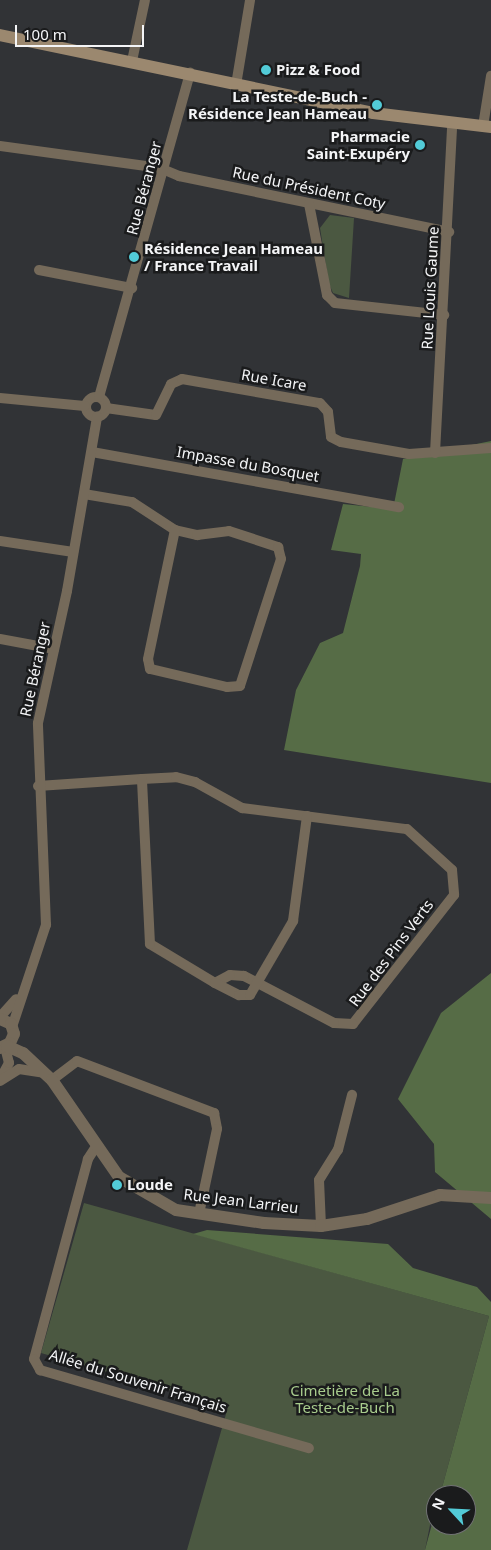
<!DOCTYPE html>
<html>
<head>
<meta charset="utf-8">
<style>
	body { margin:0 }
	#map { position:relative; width:491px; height:1550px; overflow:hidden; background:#313336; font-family:"Noto Sans",sans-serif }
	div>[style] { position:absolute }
	.green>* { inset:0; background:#4b5841 }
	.forest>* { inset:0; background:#566c46 }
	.minor>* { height:10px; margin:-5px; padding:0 5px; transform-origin:5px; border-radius:5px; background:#756a5a }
	.minor>.ring { margin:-5px; padding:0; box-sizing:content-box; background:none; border:10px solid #756a5a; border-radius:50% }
	.tertiary>* { height:12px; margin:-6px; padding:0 6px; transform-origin:6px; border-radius:6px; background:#756a5a }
	.secondary>* { height:12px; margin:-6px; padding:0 6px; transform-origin:6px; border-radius:6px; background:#9b886f }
	.dots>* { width:14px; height:14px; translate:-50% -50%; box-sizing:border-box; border:2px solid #1a1b1c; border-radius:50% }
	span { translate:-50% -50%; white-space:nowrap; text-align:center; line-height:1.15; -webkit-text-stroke:5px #1a1b1c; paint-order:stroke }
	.poi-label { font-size:15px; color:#f4f5f7; font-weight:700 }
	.left { translate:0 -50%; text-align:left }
	.right { translate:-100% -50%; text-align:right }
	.street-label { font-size:15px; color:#f4f5f7 }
	.park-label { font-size:15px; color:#a8cc8d }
	.north { position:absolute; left:426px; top:1485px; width:50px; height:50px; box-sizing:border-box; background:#1a1b1c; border:1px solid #717274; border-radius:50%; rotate:295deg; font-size:14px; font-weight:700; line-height:20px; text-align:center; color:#f4f5f7 }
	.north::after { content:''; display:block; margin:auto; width:18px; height:22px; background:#52cbd7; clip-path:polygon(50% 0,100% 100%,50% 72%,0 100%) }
	.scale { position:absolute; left:15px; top:25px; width:129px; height:22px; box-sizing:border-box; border:2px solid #f4f5f7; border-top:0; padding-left:6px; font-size:15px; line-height:18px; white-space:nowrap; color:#f4f5f7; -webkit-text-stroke:4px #1a1b1c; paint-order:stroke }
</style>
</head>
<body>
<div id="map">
	<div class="green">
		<div style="clip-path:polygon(330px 215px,354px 218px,349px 298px,333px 293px,329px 284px,320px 228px)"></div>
		<div style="clip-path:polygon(84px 1203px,489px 1316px,440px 1495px,436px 1495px,425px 1550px,187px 1550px,228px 1407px,41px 1353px)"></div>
	</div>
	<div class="forest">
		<div style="clip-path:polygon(491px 441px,491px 783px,284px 750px,296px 690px,320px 643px,343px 633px,360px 566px,361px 554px,331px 550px,343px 504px,393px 509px,403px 459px)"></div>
		<div style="clip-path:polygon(491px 973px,491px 1219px,435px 1172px,434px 1144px,398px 1099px,441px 1013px)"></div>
		<div style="clip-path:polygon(207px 1230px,388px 1244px,413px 1268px,477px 1287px,491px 1302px,491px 1550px,425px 1550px,436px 1509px,436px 1525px,466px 1525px,466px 1495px,440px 1495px,489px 1316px,193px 1234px)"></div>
	</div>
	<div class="minor">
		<div style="left:132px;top:61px;width:62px;rotate:-78deg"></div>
		<div style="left:236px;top:85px;width:86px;rotate:-80.6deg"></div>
		<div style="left:483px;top:126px;width:51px;rotate:-80.9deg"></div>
		<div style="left:0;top:146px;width:162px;rotate:7.8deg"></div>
		<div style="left:160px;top:168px;width:21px;rotate:23deg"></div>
		<div style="left:179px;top:176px;width:276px;rotate:11.7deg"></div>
		<div style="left:309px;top:204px;width:93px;rotate:78.8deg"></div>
		<div style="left:327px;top:295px;width:11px;rotate:45deg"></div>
		<div style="left:335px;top:303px;width:110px;rotate:6.3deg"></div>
		<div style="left:39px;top:270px;width:95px;rotate:11deg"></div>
		<div class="ring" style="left:86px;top:397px;width:10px;height:10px"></div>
		<div style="left:99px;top:397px;width:337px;rotate:-74.3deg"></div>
		<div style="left:0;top:398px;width:85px;rotate:5.4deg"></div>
		<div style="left:106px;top:408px;width:50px;rotate:8deg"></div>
		<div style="left:156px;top:415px;width:34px;rotate:-64deg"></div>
		<div style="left:171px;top:384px;width:12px;rotate:-24deg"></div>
		<div style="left:182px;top:379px;width:140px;rotate:9.9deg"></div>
		<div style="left:320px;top:403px;width:12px;rotate:48deg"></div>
		<div style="left:328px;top:412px;width:25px;rotate:83deg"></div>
		<div style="left:331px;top:437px;width:11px;rotate:27deg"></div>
		<div style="left:341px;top:442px;width:69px;rotate:10deg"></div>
		<div style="left:409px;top:454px;width:82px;rotate:-4.2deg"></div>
		<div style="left:92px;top:452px;width:312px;rotate:10.2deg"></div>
		<div style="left:435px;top:453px;width:329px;rotate:-87deg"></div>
		<div style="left:84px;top:494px;width:49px;rotate:9.5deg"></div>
		<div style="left:132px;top:502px;width:51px;rotate:33.1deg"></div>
		<div style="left:175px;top:530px;width:23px;rotate:13deg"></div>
		<div style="left:197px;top:535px;width:32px;rotate:-7deg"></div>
		<div style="left:229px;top:531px;width:52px;rotate:18.1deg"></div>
		<div style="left:278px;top:547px;width:12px;rotate:76deg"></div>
		<div style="left:281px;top:559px;width:133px;rotate:107.9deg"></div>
		<div style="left:240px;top:686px;width:13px;rotate:176deg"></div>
		<div style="left:227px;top:687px;width:79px;rotate:-166.8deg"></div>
		<div style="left:150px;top:669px;width:10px;rotate:-101deg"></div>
		<div style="left:148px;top:659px;width:132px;rotate:-78.2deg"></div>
		<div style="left:0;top:541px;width:74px;rotate:8.6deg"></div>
		<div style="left:0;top:639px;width:55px;rotate:10.5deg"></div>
		<div style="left:38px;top:786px;width:104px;rotate:-3.9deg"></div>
		<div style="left:142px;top:779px;width:34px;rotate:-3deg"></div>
		<div style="left:176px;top:777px;width:20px;rotate:15deg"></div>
		<div style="left:195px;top:782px;width:54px;rotate:29deg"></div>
		<div style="left:242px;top:808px;width:166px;rotate:7.3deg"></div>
		<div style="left:407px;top:829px;width:61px;rotate:42.3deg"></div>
		<div style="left:452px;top:870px;width:25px;rotate:85deg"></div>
		<div style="left:454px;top:895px;width:164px;rotate:128.1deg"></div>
		<div style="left:353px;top:1024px;width:19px;rotate:-177deg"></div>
		<div style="left:334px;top:1023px;width:102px;rotate:-152.4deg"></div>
		<div style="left:244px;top:976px;width:14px;rotate:-176deg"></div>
		<div style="left:230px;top:975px;width:17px;rotate:152deg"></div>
		<div style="left:215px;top:983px;width:76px;rotate:-149deg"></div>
		<div style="left:150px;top:944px;width:165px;rotate:-92.8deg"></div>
		<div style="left:215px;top:983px;width:27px;rotate:27deg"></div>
		<div style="left:239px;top:995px;width:11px"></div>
		<div style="left:250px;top:995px;width:86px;rotate:-59.8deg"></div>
		<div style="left:293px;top:921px;width:106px;rotate:-82.4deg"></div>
		<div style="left:0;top:1017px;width:24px;rotate:-48deg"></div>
		<div style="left:12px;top:1027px;width:108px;rotate:-71.6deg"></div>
		<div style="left:46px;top:925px;width:202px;rotate:-92.3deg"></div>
		<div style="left:38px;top:723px;width:135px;rotate:-77.6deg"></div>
		<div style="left:67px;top:591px;width:177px;rotate:-80.2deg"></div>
		<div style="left:2px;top:1076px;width:15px;rotate:-62deg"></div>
		<div style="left:9px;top:1063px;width:16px;rotate:-104deg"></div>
		<div style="left:52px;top:1080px;width:31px;rotate:-37deg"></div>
		<div style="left:77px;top:1061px;width:147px;rotate:20.8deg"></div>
		<div style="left:214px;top:1113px;width:16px;rotate:79deg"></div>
		<div style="left:217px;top:1129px;width:87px;rotate:102deg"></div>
		<div style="left:0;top:1081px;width:22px;rotate:-32deg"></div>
		<div style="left:19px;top:1069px;width:25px;rotate:9deg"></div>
		<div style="left:97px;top:1145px;width:17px;rotate:123deg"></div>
		<div style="left:88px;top:1159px;width:207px;rotate:105.1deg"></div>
		<div style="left:34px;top:1359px;width:13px;rotate:61deg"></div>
		<div style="left:40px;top:1370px;width:280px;rotate:16.2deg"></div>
		<div style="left:321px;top:1226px;width:46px;rotate:-92.5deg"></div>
		<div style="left:319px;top:1180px;width:36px;rotate:-58deg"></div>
		<div style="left:338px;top:1150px;width:57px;rotate:-75.7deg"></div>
	</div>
	<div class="tertiary">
		<div style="left:0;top:1019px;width:12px;rotate:24deg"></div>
		<div style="left:11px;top:1024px;width:10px;rotate:73deg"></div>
		<div style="left:14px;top:1034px;width:10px;rotate:114deg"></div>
		<div style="left:10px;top:1043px;width:11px;rotate:153deg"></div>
		<div style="left:7px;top:1046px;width:17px;rotate:24deg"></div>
		<div style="left:23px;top:1053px;width:40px;rotate:43deg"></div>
		<div style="left:52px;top:1080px;width:118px;rotate:55.4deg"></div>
		<div style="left:119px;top:1177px;width:66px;rotate:30.1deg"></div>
		<div style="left:176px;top:1210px;width:89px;rotate:8.4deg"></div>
		<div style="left:264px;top:1223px;width:57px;rotate:3deg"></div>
		<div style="left:321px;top:1226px;width:47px;rotate:-8.7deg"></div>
		<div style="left:367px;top:1219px;width:77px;rotate:-18.2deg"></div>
		<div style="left:440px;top:1195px;width:51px;rotate:3.4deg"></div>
	</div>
	<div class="secondary">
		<div style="left:0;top:35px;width:381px;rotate:11.8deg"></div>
		<div style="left:373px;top:113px;width:119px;rotate:6.8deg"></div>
	</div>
	<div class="dots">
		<div style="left:266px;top:70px;background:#52cbd7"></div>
		<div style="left:377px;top:105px;background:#52cbd7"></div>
		<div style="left:420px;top:145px;background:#52cbd7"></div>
		<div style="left:134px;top:257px;background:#52cbd7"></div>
		<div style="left:117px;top:1185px;background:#52cbd7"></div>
	</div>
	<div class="poi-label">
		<span class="left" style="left:276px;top:70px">Pizz &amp; Food</span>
		<span class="right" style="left:367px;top:105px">La Teste-de-Buch -<br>Résidence Jean Hameau</span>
		<span class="right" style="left:410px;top:145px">Pharmacie<br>Saint-Exupéry</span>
		<span class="left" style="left:144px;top:257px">Résidence Jean Hameau<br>/ France Travail</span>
		<span class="left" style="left:127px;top:1185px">Loude</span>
	</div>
	<div class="street-label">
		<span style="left:144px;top:188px;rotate:-75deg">Rue Béranger</span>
		<span style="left:309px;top:188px;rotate:12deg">Rue du Président Coty</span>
		<span style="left:430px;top:288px;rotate:-87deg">Rue Louis Gaume</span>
		<span style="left:274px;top:380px;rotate:10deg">Rue Icare</span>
		<span style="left:248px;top:464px;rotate:10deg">Impasse du Bosquet</span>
		<span style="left:35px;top:669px;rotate:-78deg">Rue Béranger</span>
		<span style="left:391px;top:953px;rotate:-53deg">Rue des Pins Verts</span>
		<span style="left:241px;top:1201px;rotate:7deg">Rue Jean Larrieu</span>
		<span style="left:138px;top:1381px;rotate:17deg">Allée du Souvenir Français</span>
	</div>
	<div class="park-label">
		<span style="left:345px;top:1399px">Cimetière de La<br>Teste-de-Buch</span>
	</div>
	<div class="north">N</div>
	<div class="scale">100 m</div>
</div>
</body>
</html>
